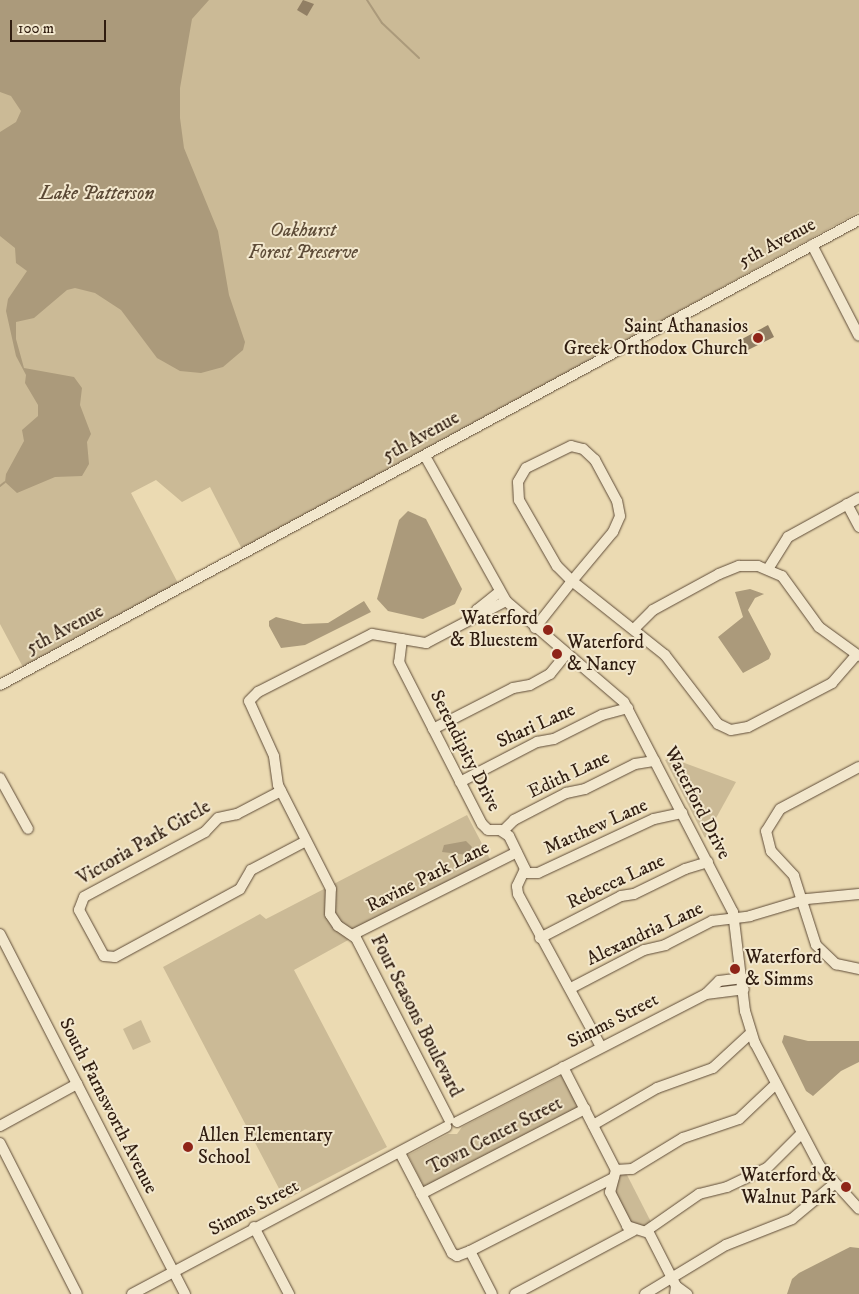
<!DOCTYPE html>
<html>
<head>
<meta charset="utf-8">
<style>
	body { margin:0 }
	#map { position:relative; width:859px; height:1294px; overflow:hidden; background:#ebdab2; font-family:"IM FELL DW Pica",serif }
	div>[style] { position:absolute }
	.green>* { inset:0; background:#cbba96 }
	.water>* { inset:0; background:#ab9a7b }
	.stream>* { height:2px; margin:-1px; padding:0 1px; transform-origin:1px; border-radius:1px; background:#ab9a7b }
	.building>* { inset:0; background:#917f64 }
	.roads { filter:drop-shadow(0 0 1px #5f4c38) drop-shadow(0 0 1px #5f4c38) }
	.minor>* { height:10px; margin:-5px; padding:0 5px; transform-origin:5px; border-radius:5px; background:#f2e7cd }
	.dots>* { width:14px; height:14px; translate:-50% -50%; box-sizing:border-box; border:2px solid #f2e7cd; border-radius:50% }
	span { translate:-50% -50%; white-space:nowrap; text-align:center; line-height:1.15; -webkit-text-stroke:4px #f2e7cd; paint-order:stroke }
	.park-label { font-size:19px; color:#5e4c38; font-style:italic }
	.street-label { font-size:19px; color:#301d10 }
	.poi-label { font-size:19px; color:#301d10 }
	.right { translate:-100% -50%; text-align:right }
	.left { translate:0 -50%; text-align:left }
	.water-label { font-size:20px; color:#5b4935; font-style:italic }
	.scale { position:absolute; left:10px; top:20px; width:96px; height:22px; box-sizing:border-box; border:2px solid #301d10; border-top:0; padding-left:6px; font-size:15px; line-height:18px; white-space:nowrap; color:#301d10; -webkit-text-stroke:4px #f2e7cd; paint-order:stroke }
</style>
</head>
<body>
<div id="map">
	<div class="green">
		<div style="clip-path:polygon(0 0,859px 0,859px 212px,243px 551px,210px 487px,182px 502px,156px 480px,131px 493px,179px 585px,24px 669px,0 624px)"></div>
		<div style="clip-path:polygon(671px 758px,736px 782px,705px 838px,665px 760px)"></div>
		<div style="clip-path:polygon(467px 815px,491px 861px,294px 970px,387px 1147px,285px 1200px,163px 967px,260px 914px,266px 919px)"></div>
		<div style="clip-path:polygon(141px 1020px,151px 1042px,133px 1050px,123px 1029px)"></div>
		<div style="clip-path:polygon(563px 1075px,580px 1106px,424px 1187px,408px 1155px,448px 1134px,457px 1134px,462px 1127px)"></div>
		<div style="clip-path:polygon(626px 1173px,651px 1222px,643px 1227px,630px 1222px,614px 1191px,618px 1177px)"></div>
	</div>
	<div class="water">
		<div style="clip-path:polygon(0 0,209px 0,192px 19px,180px 88px,180px 118px,184px 148px,218px 231px,229px 295px,245px 342px,243px 350px,223px 367px,201px 373px,180px 371px,157px 358px,121px 310px,95px 293px,75px 288px,67px 290px,34px 318px,16px 322px,16px 339px,24px 368px,74px 377px,82px 388px,80px 405px,91px 434px,87px 442px,89px 464px,82px 476px,55px 477px,17px 493px,5px 482px,6px 474px,24px 441px,22px 430px,38px 416px,38px 405px,25px 383px,26px 375px,16px 356px,6px 311px,8px 299px,27px 271px,16px 263px,15px 248px,0 236px,0 132px,16px 122px,21px 111px,11px 96px,0 92px)"></div>
		<div style="clip-path:polygon(408px 511px,426px 519px,462px 589px,455px 604px,423px 619px,388px 611px,377px 599px,399px 520px)"></div>
		<div style="clip-path:polygon(750px 589px,764px 594px,755px 598px,748px 610px,771px 654px,769px 659px,743px 673px,718px 637px,743px 617px,735px 592px)"></div>
		<div style="clip-path:polygon(364px 601px,371px 612px,305px 645px,281px 648px,269px 626px,269px 621px,276px 617px,303px 624px,328px 623px)"></div>
		<div style="clip-path:polygon(466px 841px,472px 847px,468px 855px,442px 852px,444px 845px)"></div>
		<div style="clip-path:polygon(784px 1035px,808px 1041px,859px 1041px,859px 1062px,841px 1071px,813px 1096px,806px 1091px,782px 1042px)"></div>
		<div style="clip-path:polygon(850px 1247px,859px 1248px,859px 1294px,787px 1294px,792px 1279px,799px 1273px)"></div>
	</div>
	<div class="stream">
		<div style="left:367px;top:0;width:27px;rotate:57deg"></div>
		<div style="left:382px;top:23px;width:51px;rotate:43.4deg"></div>
		<div style="left:0;top:486px;width:6px;rotate:-39deg"></div>
	</div>
	<div class="building">
		<div style="clip-path:polygon(303px 0,314px 4px,307px 16px,297px 10px)"></div>
		<div style="clip-path:polygon(768px 325px,774px 337px,748px 350px,742px 339px)"></div>
	</div>
	<div class="roads">
		<div class="minor">
			<div style="left:812px;top:245px;width:102px;rotate:62.7deg"></div>
			<div style="left:425px;top:456px;width:166px;rotate:60.8deg"></div>
			<div style="left:506px;top:601px;width:155px;rotate:40.6deg"></div>
			<div style="left:624px;top:702px;width:237px;rotate:62.6deg"></div>
			<div style="left:733px;top:912px;width:100px;rotate:83.1deg"></div>
			<div style="left:745px;top:1011px;width:34px;rotate:73deg"></div>
			<div style="left:755px;top:1043px;width:138px;rotate:62.3deg"></div>
			<div style="left:819px;top:1165px;width:59px;rotate:47.7deg"></div>
			<div style="left:847px;top:504px;width:26px;rotate:62deg"></div>
			<div style="left:768px;top:569px;width:38px;rotate:-58deg"></div>
			<div style="left:788px;top:537px;width:81px;rotate:-28.8deg"></div>
			<div style="left:474px;top:618px;width:9px;rotate:-69deg"></div>
			<div style="left:477px;top:610px;width:28px;rotate:-39deg"></div>
			<div style="left:535px;top:628px;width:60px;rotate:-51.8deg"></div>
			<div style="left:572px;top:581px;width:64px;rotate:-50.1deg"></div>
			<div style="left:613px;top:532px;width:17px;rotate:-66deg"></div>
			<div style="left:620px;top:516px;width:15px;rotate:-101deg"></div>
			<div style="left:617px;top:501px;width:47px;rotate:-118.2deg"></div>
			<div style="left:595px;top:460px;width:16px;rotate:-137deg"></div>
			<div style="left:583px;top:449px;width:12px;rotate:-166deg"></div>
			<div style="left:571px;top:446px;width:50px;rotate:153.9deg"></div>
			<div style="left:526px;top:468px;width:16px;rotate:120deg"></div>
			<div style="left:518px;top:482px;width:18px;rotate:87deg"></div>
			<div style="left:519px;top:500px;width:76px;rotate:60.1deg"></div>
			<div style="left:557px;top:566px;width:21px;rotate:45deg"></div>
			<div style="left:572px;top:581px;width:119px;rotate:38.5deg"></div>
			<div style="left:665px;top:655px;width:87px;rotate:52.5deg"></div>
			<div style="left:718px;top:724px;width:14px;rotate:25deg"></div>
			<div style="left:731px;top:730px;width:17px;rotate:-10deg"></div>
			<div style="left:748px;top:727px;width:95px;rotate:-27.6deg"></div>
			<div style="left:832px;top:683px;width:37px;rotate:-49deg"></div>
			<div style="left:634px;top:629px;width:27px;rotate:-45deg"></div>
			<div style="left:653px;top:610px;width:75px;rotate:-28.6deg"></div>
			<div style="left:719px;top:574px;width:22px;rotate:-22deg"></div>
			<div style="left:739px;top:566px;width:19px"></div>
			<div style="left:758px;top:566px;width:26px;rotate:23deg"></div>
			<div style="left:782px;top:576px;width:63px;rotate:54deg"></div>
			<div style="left:819px;top:627px;width:49px;rotate:35.9deg"></div>
			<div style="left:402px;top:639px;width:23px;rotate:97deg"></div>
			<div style="left:399px;top:662px;width:182px;rotate:62.9deg"></div>
			<div style="left:482px;top:824px;width:8px;rotate:45deg"></div>
			<div style="left:488px;top:830px;width:12px"></div>
			<div style="left:500px;top:830px;width:11px;rotate:34deg"></div>
			<div style="left:509px;top:836px;width:37px;rotate:64deg"></div>
			<div style="left:525px;top:869px;width:19px;rotate:115deg"></div>
			<div style="left:517px;top:886px;width:8px;rotate:83deg"></div>
			<div style="left:518px;top:894px;width:174px;rotate:61.5deg"></div>
			<div style="left:0;top:685px;width:977px;rotate:-28.43deg"></div>
			<div style="left:433px;top:729px;width:90px;rotate:-27.1deg"></div>
			<div style="left:513px;top:688px;width:17px;rotate:-10deg"></div>
			<div style="left:530px;top:685px;width:23px;rotate:-29deg"></div>
			<div style="left:550px;top:674px;width:26px;rotate:-51deg"></div>
			<div style="left:859px;top:767px;width:89px;rotate:152deg"></div>
			<div style="left:780px;top:809px;width:26px;rotate:122deg"></div>
			<div style="left:766px;top:831px;width:21px;rotate:76deg"></div>
			<div style="left:771px;top:851px;width:34px;rotate:47deg"></div>
			<div style="left:794px;top:876px;width:72px;rotate:72.3deg"></div>
			<div style="left:816px;top:945px;width:28px;rotate:44deg"></div>
			<div style="left:836px;top:964px;width:24px;rotate:12deg"></div>
			<div style="left:0;top:778px;width:58px;rotate:61.2deg"></div>
			<div style="left:460px;top:782px;width:87px;rotate:-27.5deg"></div>
			<div style="left:537px;top:742px;width:17px;rotate:-10deg"></div>
			<div style="left:554px;top:739px;width:54px;rotate:-26.6deg"></div>
			<div style="left:602px;top:715px;width:27px;rotate:-15deg"></div>
			<div style="left:281px;top:791px;width:50px;rotate:152.4deg"></div>
			<div style="left:237px;top:814px;width:19px;rotate:168deg"></div>
			<div style="left:218px;top:818px;width:19px;rotate:133deg"></div>
			<div style="left:205px;top:832px;width:137px;rotate:151.8deg"></div>
			<div style="left:84px;top:897px;width:14px;rotate:111deg"></div>
			<div style="left:79px;top:910px;width:52px;rotate:61.5deg"></div>
			<div style="left:104px;top:956px;width:11px;rotate:5deg"></div>
			<div style="left:115px;top:957px;width:142px;rotate:-28.5deg"></div>
			<div style="left:240px;top:889px;width:22px;rotate:-60deg"></div>
			<div style="left:251px;top:870px;width:62px;rotate:-27.8deg"></div>
			<div style="left:503px;top:831px;width:16px;rotate:-45deg"></div>
			<div style="left:514px;top:820px;width:59px;rotate:-27.4deg"></div>
			<div style="left:566px;top:793px;width:19px;rotate:-12deg"></div>
			<div style="left:585px;top:789px;width:56px;rotate:-26.6deg"></div>
			<div style="left:635px;top:764px;width:20px;rotate:-9deg"></div>
			<div style="left:524px;top:873px;width:14px"></div>
			<div style="left:538px;top:873px;width:128px;rotate:-25deg"></div>
			<div style="left:654px;top:819px;width:29px;rotate:-12deg"></div>
			<div style="left:0;top:934px;width:405px;rotate:62.8deg"></div>
			<div style="left:354px;top:934px;width:182px;rotate:-26.7deg"></div>
			<div style="left:540px;top:938px;width:91px;rotate:-27.4deg"></div>
			<div style="left:621px;top:896px;width:13px;rotate:-9deg"></div>
			<div style="left:634px;top:894px;width:57px;rotate:-26.1deg"></div>
			<div style="left:685px;top:869px;width:24px;rotate:-17deg"></div>
			<div style="left:571px;top:988px;width:82px;rotate:-27.5deg"></div>
			<div style="left:644px;top:950px;width:22px;rotate:-13deg"></div>
			<div style="left:665px;top:945px;width:53px;rotate:-27.1deg"></div>
			<div style="left:712px;top:921px;width:38px;rotate:-7deg"></div>
			<div style="left:750px;top:916px;width:59px;rotate:-16.6deg"></div>
			<div style="left:807px;top:899px;width:52px;rotate:-5.5deg"></div>
			<div style="left:707px;top:993px;width:17px;rotate:-45deg"></div>
			<div style="left:719px;top:981px;width:24px;rotate:-7deg"></div>
			<div style="left:563px;top:1067px;width:116px;rotate:62.8deg"></div>
			<div style="left:616px;top:1170px;width:23px;rotate:105deg"></div>
			<div style="left:610px;top:1192px;width:38px;rotate:63deg"></div>
			<div style="left:627px;top:1226px;width:23px;rotate:18deg"></div>
			<div style="left:649px;top:1233px;width:59px;rotate:63deg"></div>
			<div style="left:676px;top:1286px;width:8px;rotate:97deg"></div>
			<div style="left:449px;top:1119px;width:203px;rotate:-117.2deg"></div>
			<div style="left:356px;top:938px;width:22px;rotate:-146deg"></div>
			<div style="left:338px;top:926px;width:14px;rotate:-124deg"></div>
			<div style="left:330px;top:914px;width:25px;rotate:-88deg"></div>
			<div style="left:331px;top:889px;width:117px;rotate:-117deg"></div>
			<div style="left:278px;top:785px;width:29px;rotate:-98deg"></div>
			<div style="left:274px;top:756px;width:60px;rotate:-114.4deg"></div>
			<div style="left:249px;top:701px;width:13px;rotate:-45deg"></div>
			<div style="left:258px;top:692px;width:128px;rotate:-27deg"></div>
			<div style="left:372px;top:634px;width:55px;rotate:9.5deg"></div>
			<div style="left:426px;top:643px;width:90px;rotate:-27.7deg"></div>
			<div style="left:457px;top:1122px;width:280px;rotate:-27.2deg"></div>
			<div style="left:706px;top:994px;width:38px;rotate:-7deg"></div>
			<div style="left:593px;top:1125px;width:74px;rotate:-30deg"></div>
			<div style="left:657px;top:1088px;width:59px;rotate:-19.7deg"></div>
			<div style="left:713px;top:1068px;width:52px;rotate:-42.6deg"></div>
			<div style="left:0;top:1126px;width:88px;rotate:-28.6deg"></div>
			<div style="left:0;top:1143px;width:169px;rotate:63deg"></div>
			<div style="left:400px;top:1153px;width:113px;rotate:62.5deg"></div>
			<div style="left:452px;top:1253px;width:6px;rotate:31deg"></div>
			<div style="left:457px;top:1256px;width:14px;rotate:-21deg"></div>
			<div style="left:470px;top:1251px;width:48px;rotate:62.9deg"></div>
			<div style="left:616px;top:1170px;width:16px;rotate:-4deg"></div>
			<div style="left:632px;top:1169px;width:60px;rotate:-31.3deg"></div>
			<div style="left:683px;top:1138px;width:59px;rotate:-18.7deg"></div>
			<div style="left:739px;top:1119px;width:51px;rotate:-43.4deg"></div>
			<div style="left:421px;top:1194px;width:185px;rotate:-27.4deg"></div>
			<div style="left:254px;top:1227px;width:76px;rotate:62.4deg"></div>
			<div style="left:646px;top:1231px;width:65px;rotate:-34.9deg"></div>
			<div style="left:699px;top:1194px;width:29px;rotate:-14deg"></div>
			<div style="left:727px;top:1187px;width:44px;rotate:-25.4deg"></div>
			<div style="left:767px;top:1168px;width:49px;rotate:-45deg"></div>
			<div style="left:470px;top:1251px;width:161px;rotate:-27deg"></div>
			<div style="left:676px;top:1286px;width:14px;rotate:36deg"></div>
			<div style="left:132px;top:1294px;width:356px;rotate:-28deg"></div>
			<div style="left:515px;top:1294px;width:134px;rotate:-28.1deg"></div>
			<div style="left:645px;top:1294px;width:95px;rotate:-31.2deg"></div>
			<div style="left:726px;top:1245px;width:71px;rotate:-21.5deg"></div>
			<div style="left:792px;top:1219px;width:55px;rotate:-39.8deg"></div>
		</div>
	</div>
	<div class="dots">
		<div style="left:758px;top:338px;background:#8f2418"></div>
		<div style="left:548px;top:630px;background:#8f2418"></div>
		<div style="left:557px;top:654px;background:#8f2418"></div>
		<div style="left:735px;top:969px;background:#8f2418"></div>
		<div style="left:188px;top:1147px;background:#8f2418"></div>
		<div style="left:846px;top:1187px;background:#8f2418"></div>
	</div>
	<div class="park-label">
		<span style="left:303px;top:242px">Oakhurst<br>Forest Preserve</span>
	</div>
	<div class="street-label">
		<span style="left:777px;top:243px;rotate:-28deg">5th Avenue</span>
		<span style="left:421px;top:437px;rotate:-29deg">5th Avenue</span>
		<span style="left:65px;top:630px;rotate:-28deg">5th Avenue</span>
		<span style="left:536px;top:726px;rotate:-24deg">Shari Lane</span>
		<span style="left:465px;top:751px;rotate:63deg">Serendipity Drive</span>
		<span style="left:569px;top:775px;rotate:-25deg">Edith Lane</span>
		<span style="left:697px;top:803px;rotate:63deg">Waterford Drive</span>
		<span style="left:596px;top:827px;rotate:-24deg">Matthew Lane</span>
		<span style="left:144px;top:843px;rotate:-30deg">Victoria Park Circle</span>
		<span style="left:428px;top:877px;rotate:-27deg">Ravine Park Lane</span>
		<span style="left:616px;top:882px;rotate:-25deg">Rebecca Lane</span>
		<span style="left:645px;top:934px;rotate:-25deg">Alexandria Lane</span>
		<span style="left:416px;top:1016px;rotate:63deg">Four Seasons Boulevard</span>
		<span style="left:613px;top:1021px;rotate:-27deg">Simms Street</span>
		<span style="left:108px;top:1106px;rotate:63deg">South Farnsworth Avenue</span>
		<span style="left:495px;top:1136px;rotate:-27deg">Town Center Street</span>
		<span style="left:254px;top:1208px;rotate:-28deg">Simms Street</span>
	</div>
	<div class="poi-label">
		<span class="right" style="left:748px;top:338px">Saint Athanasios<br>Greek Orthodox Church</span>
		<span class="right" style="left:538px;top:630px">Waterford<br>&amp; Bluestem</span>
		<span class="left" style="left:567px;top:654px">Waterford<br>&amp; Nancy</span>
		<span class="left" style="left:745px;top:969px">Waterford<br>&amp; Simms</span>
		<span class="left" style="left:198px;top:1147px">Allen Elementary<br>School</span>
		<span class="right" style="left:836px;top:1187px">Waterford &amp;<br>Walnut Park</span>
	</div>
	<div class="water-label">
		<span style="left:97px;top:193px">Lake Patterson</span>
	</div>
	<div class="scale">100 m</div>
</div>
</body>
</html>
